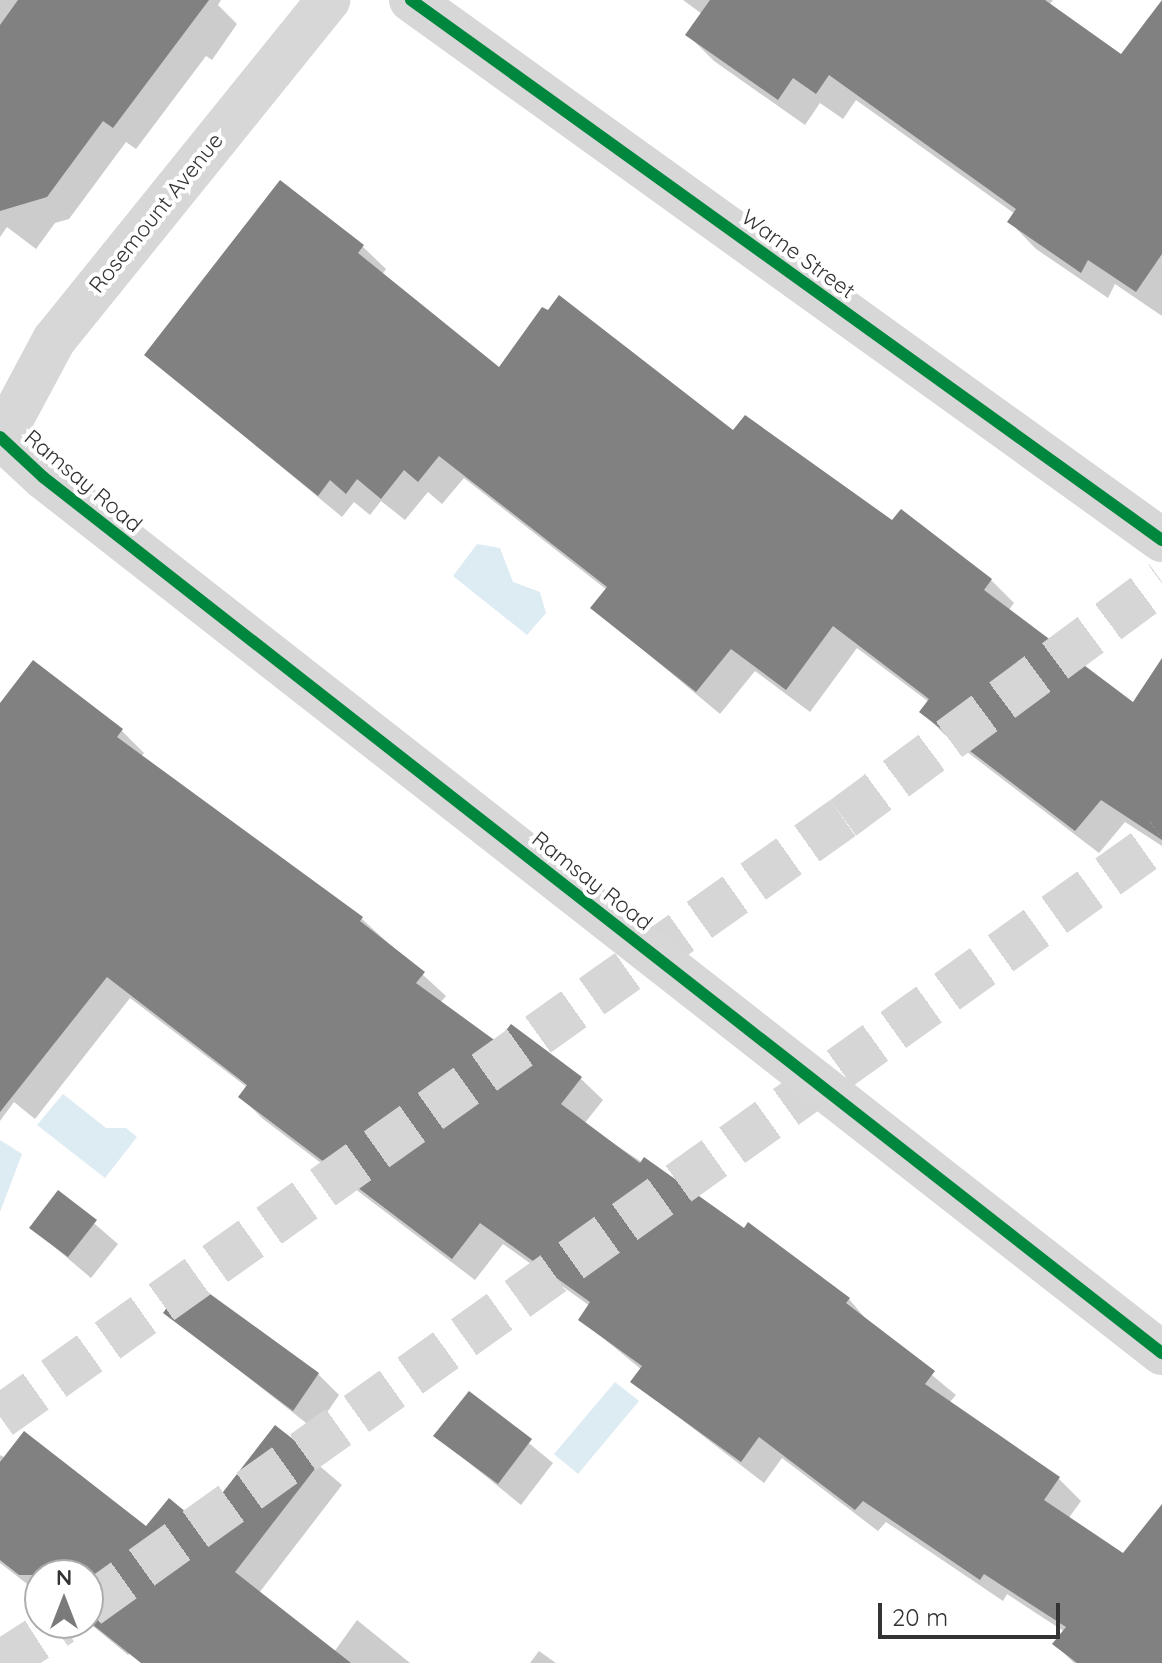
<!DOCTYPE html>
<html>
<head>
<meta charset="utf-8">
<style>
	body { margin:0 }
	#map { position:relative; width:1162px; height:1663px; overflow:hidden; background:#fff; font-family:Quicksand,sans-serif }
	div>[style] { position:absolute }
	.water>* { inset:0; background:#ddebf3 }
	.shadow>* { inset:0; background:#0003 }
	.building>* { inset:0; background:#818181 }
	.highway-tunnel>* { height:44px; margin-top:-22px; transform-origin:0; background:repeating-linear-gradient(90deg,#d6d6d6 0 44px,transparent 0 66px) }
	.street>* { height:44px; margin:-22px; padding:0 22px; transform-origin:22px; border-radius:22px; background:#d7d7d7 }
	.cycleway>* { height:12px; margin:-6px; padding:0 6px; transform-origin:6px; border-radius:6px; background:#00873e }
	span { translate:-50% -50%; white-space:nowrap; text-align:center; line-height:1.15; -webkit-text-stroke:8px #fff; paint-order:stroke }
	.street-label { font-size:22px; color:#333 }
	.north { position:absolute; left:24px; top:1559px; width:80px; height:80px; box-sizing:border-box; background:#fff; border:2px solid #adadad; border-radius:50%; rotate:0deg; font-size:22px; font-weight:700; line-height:32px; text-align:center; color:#333 }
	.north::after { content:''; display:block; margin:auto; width:28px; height:36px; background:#7a7a7a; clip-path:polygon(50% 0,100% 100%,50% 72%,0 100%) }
	.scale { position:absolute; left:878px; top:1603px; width:182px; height:36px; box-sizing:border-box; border:4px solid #333; border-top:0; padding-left:10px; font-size:24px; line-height:28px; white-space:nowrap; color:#333; -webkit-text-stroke:6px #fff; paint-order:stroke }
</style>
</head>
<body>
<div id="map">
	<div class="water">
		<div style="clip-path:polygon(477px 544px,500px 548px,513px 582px,540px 592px,546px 613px,527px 635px,453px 576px)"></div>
		<div style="clip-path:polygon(63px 1094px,106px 1128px,126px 1128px,137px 1137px,105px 1178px,37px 1125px)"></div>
		<div style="clip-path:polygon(0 1140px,22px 1154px,0 1212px)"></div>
		<div style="clip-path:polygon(615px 1382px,639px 1401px,578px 1474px,554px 1454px)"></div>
	</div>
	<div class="shadow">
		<div style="clip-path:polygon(0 0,221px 0,218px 5px,237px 24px,212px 60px,206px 56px,136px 149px,126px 142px,69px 219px,55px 223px,36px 249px,7px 227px,0 237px)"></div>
		<div style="clip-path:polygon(683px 0,1053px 0,1049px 5px,1122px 57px,1148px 18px,1162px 28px,1162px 316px,1115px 284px,1108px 298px,1036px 249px,1010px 222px,1015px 214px,856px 100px,843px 119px,820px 103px,805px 125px,714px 61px,688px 35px,702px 14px)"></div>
		<div style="clip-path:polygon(362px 246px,386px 269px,382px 275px,500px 370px,734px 433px,991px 580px,1014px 603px,1008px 611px,1133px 704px,1162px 699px,1162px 846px,1125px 822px,1099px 853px,945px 735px,922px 712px,929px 702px,857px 648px,810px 712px,755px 671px,720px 714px,593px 608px,607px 590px,464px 478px,442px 504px,428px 492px,405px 520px,381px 501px,370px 515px,354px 502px,342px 517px,147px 355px)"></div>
		<div style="clip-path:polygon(34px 663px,122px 731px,144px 753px,141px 757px,362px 919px,446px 996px,440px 1003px,498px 1044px,580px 1078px,603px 1100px,584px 1124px,849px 1299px,870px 1324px,956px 1395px,949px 1403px,1059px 1479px,1081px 1501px,1068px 1519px,1124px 1556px,1162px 1550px,1162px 1663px,1074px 1663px,1055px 1644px,1065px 1632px,1007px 1594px,1003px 1601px,886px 1522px,878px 1531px,782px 1458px,764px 1483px,633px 1382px,642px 1370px,580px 1319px,590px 1306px,503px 1244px,475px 1280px,263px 1119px,241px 1097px,248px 1088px,130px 998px,35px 1119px,14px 1102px,0 1121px,0 707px)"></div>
		<div style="clip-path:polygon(59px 1193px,118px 1244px,91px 1278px,32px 1228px)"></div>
		<div style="clip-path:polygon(165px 1312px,318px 1374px,339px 1395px,315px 1430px)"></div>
		<div style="clip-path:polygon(469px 1394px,553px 1463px,521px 1505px,436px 1436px)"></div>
		<div style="clip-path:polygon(275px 1428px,342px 1485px,259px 1593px,334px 1652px,357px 1620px,410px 1663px,160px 1663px,136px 1645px,128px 1655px,88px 1622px,88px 1575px,40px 1575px,40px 1594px,0 1563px,0 1455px,146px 1529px,200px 1526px)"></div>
		<div style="clip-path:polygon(539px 1651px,556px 1663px,530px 1663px)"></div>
	</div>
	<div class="building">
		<div style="clip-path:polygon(18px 0,209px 0,113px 128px,103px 121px,47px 197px,0 211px,0 25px)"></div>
		<div style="clip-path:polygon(710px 0,1045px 0,1121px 54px,1162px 0,1162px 254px,1136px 292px,1088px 260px,1081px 273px,1007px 222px,1016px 209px,829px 75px,816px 94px,793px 78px,778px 100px,685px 35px)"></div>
		<div style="clip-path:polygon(280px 180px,364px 245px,358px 253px,499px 367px,542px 307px,548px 310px,559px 295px,733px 430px,745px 415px,892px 520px,901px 509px,992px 579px,984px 590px,1133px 702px,1162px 658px,1162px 840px,1101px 800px,1075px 831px,919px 712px,929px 699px,833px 626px,786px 690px,731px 649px,696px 692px,590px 608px,607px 587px,439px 456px,418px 482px,404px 470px,381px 499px,357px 479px,346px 494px,330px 480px,318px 496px,144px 355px)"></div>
		<div style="clip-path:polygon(33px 660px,123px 729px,117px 737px,363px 917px,360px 921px,425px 972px,416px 983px,497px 1042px,511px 1024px,582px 1077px,561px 1104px,640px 1163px,644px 1157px,744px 1228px,748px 1222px,850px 1298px,846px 1303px,935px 1371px,925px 1384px,1060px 1477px,1044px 1500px,1123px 1553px,1162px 1504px,1162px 1663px,1077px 1663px,1052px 1644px,1066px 1627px,984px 1574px,980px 1580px,863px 1501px,855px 1510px,759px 1437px,741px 1462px,630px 1382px,642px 1366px,578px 1320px,590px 1302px,480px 1223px,452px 1259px,238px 1097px,247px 1085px,107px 977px,0 1112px,0 703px)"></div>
		<div style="clip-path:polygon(58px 1190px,97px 1220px,68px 1257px,29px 1228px)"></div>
		<div style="clip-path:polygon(188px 1278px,319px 1373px,293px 1411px,163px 1313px)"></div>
		<div style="clip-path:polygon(469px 1391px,532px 1439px,498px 1484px,433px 1436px)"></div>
		<div style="clip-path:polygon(275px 1425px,321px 1461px,235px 1572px,351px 1663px,141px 1663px,88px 1621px,88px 1575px,19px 1575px,0 1560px,0 1462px,24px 1431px,146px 1526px,169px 1498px,199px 1523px)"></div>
	</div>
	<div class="highway-tunnel">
		<div style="left:0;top:1417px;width:1034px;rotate:-35.4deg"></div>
		<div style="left:843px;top:818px;width:397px;rotate:-36.5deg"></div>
		<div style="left:88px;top:1606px;width:1320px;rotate:-35.57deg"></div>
		<div style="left:0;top:1663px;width:74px;rotate:-32.8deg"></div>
	</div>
	<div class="street">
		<div style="left:411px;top:0;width:925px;rotate:35.72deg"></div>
		<div style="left:0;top:437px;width:59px;rotate:42.9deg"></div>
		<div style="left:43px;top:477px;width:1421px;rotate:38.06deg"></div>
		<div style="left:0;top:441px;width:115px;rotate:-61.9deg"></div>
		<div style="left:54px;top:340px;width:437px;rotate:-51.1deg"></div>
	</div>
	<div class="cycleway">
		<div style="left:411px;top:0;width:925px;rotate:35.72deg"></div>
		<div style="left:0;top:437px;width:59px;rotate:42.9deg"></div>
		<div style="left:43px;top:477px;width:1421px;rotate:38.06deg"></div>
	</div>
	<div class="street-label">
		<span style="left:156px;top:213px;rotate:-51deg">Rosemount Avenue</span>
		<span style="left:798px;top:254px;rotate:36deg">Warne Street</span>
		<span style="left:83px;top:481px;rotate:40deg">Ramsay Road</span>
		<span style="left:592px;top:881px;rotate:38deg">Ramsay Road</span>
	</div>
	<div class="north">N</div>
	<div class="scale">20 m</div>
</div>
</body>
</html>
